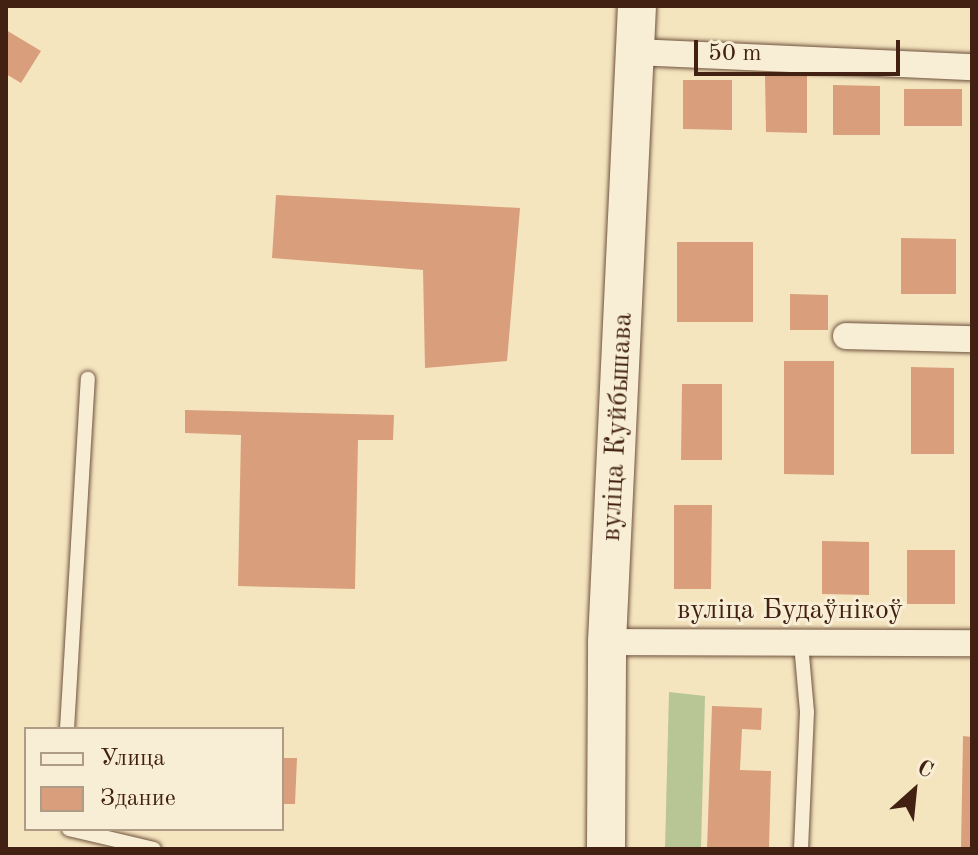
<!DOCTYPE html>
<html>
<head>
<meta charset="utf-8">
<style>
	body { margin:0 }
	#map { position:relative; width:978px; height:855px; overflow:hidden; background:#f5e5bf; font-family:"Old Standard TT",serif }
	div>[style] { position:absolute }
	.green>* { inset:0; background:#b8c595 }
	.building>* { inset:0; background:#d99e7c }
	.roads { filter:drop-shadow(0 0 2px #6f523e) drop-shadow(0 0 2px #6f523e) }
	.lane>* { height:14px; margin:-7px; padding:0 7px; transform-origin:7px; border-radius:7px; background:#f8eed5 }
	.street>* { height:26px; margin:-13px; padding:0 13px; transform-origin:13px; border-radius:13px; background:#f8eed5 }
	.secondary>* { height:38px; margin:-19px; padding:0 19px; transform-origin:19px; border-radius:19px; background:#f8eed5 }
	span { translate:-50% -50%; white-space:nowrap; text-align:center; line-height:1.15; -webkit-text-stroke:6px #f8eed5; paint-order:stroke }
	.street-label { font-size:28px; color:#422113 }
	.frame { position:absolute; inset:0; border:8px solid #422113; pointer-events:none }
	.legend { position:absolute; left:24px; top:727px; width:260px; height:104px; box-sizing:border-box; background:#f8eed5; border:2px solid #af9c87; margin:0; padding:10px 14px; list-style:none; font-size:24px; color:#422113 }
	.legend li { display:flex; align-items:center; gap:16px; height:40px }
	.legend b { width:40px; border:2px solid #af9c87 }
	.north { position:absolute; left:874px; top:751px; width:80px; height:80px; -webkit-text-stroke:6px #f8eed5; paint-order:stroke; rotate:27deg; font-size:22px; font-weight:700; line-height:32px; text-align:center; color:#422113 }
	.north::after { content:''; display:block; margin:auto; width:28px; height:36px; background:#422113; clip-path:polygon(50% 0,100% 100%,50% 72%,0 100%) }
	.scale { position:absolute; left:694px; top:40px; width:206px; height:36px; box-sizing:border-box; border:4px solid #422113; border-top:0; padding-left:10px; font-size:24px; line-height:28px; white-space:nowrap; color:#422113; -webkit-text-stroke:6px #f8eed5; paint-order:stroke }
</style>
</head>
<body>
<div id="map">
	<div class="green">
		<div style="clip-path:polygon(669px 692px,705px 696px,701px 849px,665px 849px)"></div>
	</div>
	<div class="building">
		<div style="clip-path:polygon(6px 30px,41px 51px,21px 83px,6px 74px)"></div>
		<div style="clip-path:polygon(765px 76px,807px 76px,807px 133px,766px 132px)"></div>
		<div style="clip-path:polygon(683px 80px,732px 80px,732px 130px,683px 129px)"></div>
		<div style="clip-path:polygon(833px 85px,880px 86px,880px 135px,833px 135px)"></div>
		<div style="clip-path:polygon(904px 89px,962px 89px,962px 126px,904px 126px)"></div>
		<div style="clip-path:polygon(276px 195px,520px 208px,507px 361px,425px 368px,423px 270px,272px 258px)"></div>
		<div style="clip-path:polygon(901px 238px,956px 239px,956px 294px,901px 294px)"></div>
		<div style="clip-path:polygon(677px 242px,753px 242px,753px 322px,677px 322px)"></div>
		<div style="clip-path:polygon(790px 294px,828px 295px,828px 330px,790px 330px)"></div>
		<div style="clip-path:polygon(784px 361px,834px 361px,834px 475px,784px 474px)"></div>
		<div style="clip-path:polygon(911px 367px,954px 368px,954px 454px,911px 454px)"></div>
		<div style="clip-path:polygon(682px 384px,722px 384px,722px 460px,681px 460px)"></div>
		<div style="clip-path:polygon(185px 410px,394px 415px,393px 440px,358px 440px,355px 589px,238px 586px,241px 435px,185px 433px)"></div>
		<div style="clip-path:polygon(674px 505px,712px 505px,711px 589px,674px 589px)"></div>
		<div style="clip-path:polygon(822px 541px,869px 542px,869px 595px,822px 594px)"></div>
		<div style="clip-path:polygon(907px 550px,955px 550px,955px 604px,907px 604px)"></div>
		<div style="clip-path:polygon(712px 706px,762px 708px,761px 730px,742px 729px,740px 770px,771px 771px,769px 849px,707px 849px)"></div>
		<div style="clip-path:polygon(963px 736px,972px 737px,972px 849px,961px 849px)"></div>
		<div style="clip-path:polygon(282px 758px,297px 758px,295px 804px,282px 804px)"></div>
	</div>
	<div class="roads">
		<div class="lane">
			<div style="left:67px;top:729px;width:351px;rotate:-86.6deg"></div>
			<div style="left:69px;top:829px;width:87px;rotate:13.2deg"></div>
			<div style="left:801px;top:849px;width:137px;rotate:-87.5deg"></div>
			<div style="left:807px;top:712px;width:68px;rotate:-95deg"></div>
		</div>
		<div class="street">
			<div style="left:637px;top:52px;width:335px;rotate:2.6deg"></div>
			<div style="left:846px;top:336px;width:126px;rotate:1.4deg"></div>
			<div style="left:607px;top:642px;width:365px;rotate:0.2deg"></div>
		</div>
		<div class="secondary">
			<div style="left:606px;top:849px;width:207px;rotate:-89.7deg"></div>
			<div style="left:607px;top:642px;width:637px;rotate:-87.3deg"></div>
		</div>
	</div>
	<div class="street-label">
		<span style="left:618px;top:427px;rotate:-87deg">вуліца Куйбышава</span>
		<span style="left:790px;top:611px">вуліца Будаўнікоў</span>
	</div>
	<div class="frame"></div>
	<ul class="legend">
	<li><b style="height:10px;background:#f8eed5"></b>Улица</li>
	<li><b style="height:22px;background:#d99e7c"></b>Здание</li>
	</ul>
	<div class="north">С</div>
	<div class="scale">50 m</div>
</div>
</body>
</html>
